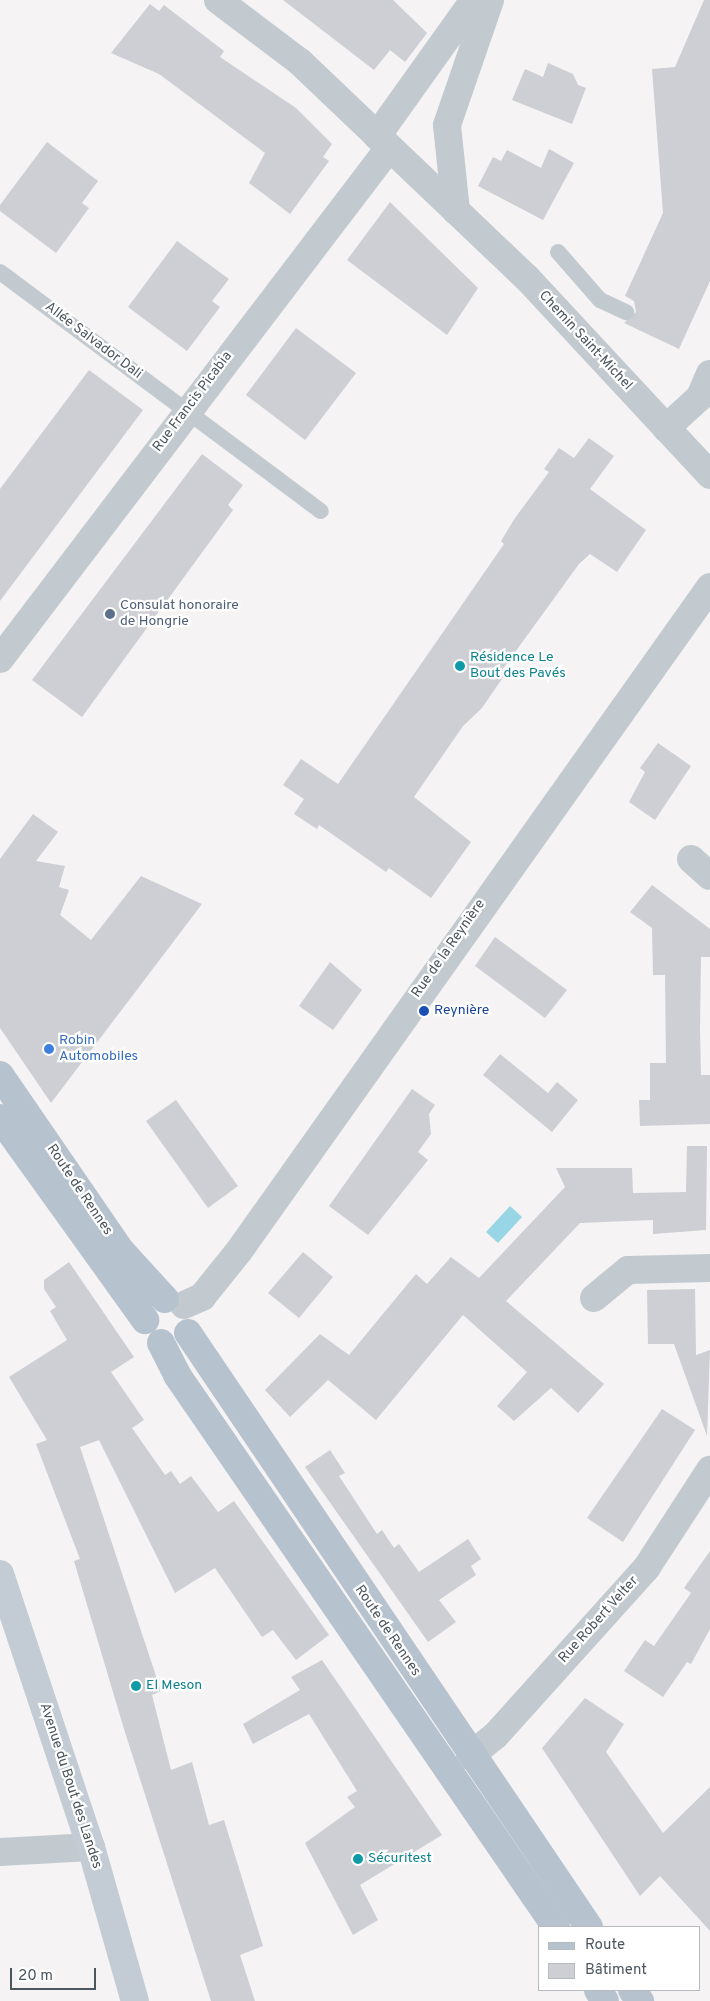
<!DOCTYPE html>
<html>
<head>
<meta charset="utf-8">
<style>
	body { margin:0 }
	#map { position:relative; width:710px; height:2001px; overflow:hidden; background:#f5f3f3; font-family:Overpass,sans-serif }
	div>[style] { position:absolute }
	.water>* { inset:0; background:#98d6e5 }
	.building>* { inset:0; background:#cdcfd4 }
	.lane>* { height:16px; margin:-8px; padding:0 8px; transform-origin:8px; border-radius:8px; background:#c2cad0 }
	.street>* { height:28px; margin:-14px; padding:0 14px; transform-origin:14px; border-radius:14px; background:#c2cad0 }
	.secondary>* { height:28px; margin:-14px; padding:0 14px; transform-origin:14px; border-radius:14px; background:#c3cbd4 }
	.primary>* { height:28px; margin:-14px; padding:0 14px; transform-origin:14px; border-radius:14px; background:#b6c2ce }
	.dots>* { width:14px; height:14px; translate:-50% -50%; box-sizing:border-box; border:2px solid #fff; border-radius:50% }
	span { translate:-50% -50%; white-space:nowrap; text-align:center; line-height:1.15; -webkit-text-stroke:4.5px #fff; paint-order:stroke }
	.street-label { font-size:14px; color:#4c565f }
	.service-label { font-size:14px; color:#4e5e75 }
	.left { translate:0 -50%; text-align:left }
	.culture-label { font-size:14px; color:#0d838f }
	.transit-label { font-size:14px; color:#164399 }
	.shop-label { font-size:14px; color:#366cbe }
	.legend { position:absolute; left:538px; top:1926px; width:162px; height:65px; box-sizing:border-box; background:#fff; border:1px solid #b7bbbf; margin:0; padding:6px 9px; list-style:none; font-size:15px; color:#4c565f }
	.legend li { display:flex; align-items:center; gap:10px; height:25px }
	.legend b { width:25px; border:1px solid #b7bbbf }
	.scale { position:absolute; left:10px; top:1968px; width:86px; height:22px; box-sizing:border-box; border:2px solid #4c565f; border-top:0; padding-left:6px; font-size:15px; line-height:18px; white-space:nowrap; color:#4c565f; -webkit-text-stroke:4px #fff; paint-order:stroke }
</style>
</head>
<body>
<div id="map">
	<div class="water">
		<div style="clip-path:polygon(510px 1206px,522px 1217px,498px 1243px,486px 1232px)"></div>
	</div>
	<div class="building">
		<div style="clip-path:polygon(283px 0,393px 0,427px 33px,405px 62px,390px 50px,374px 70px)"></div>
		<div style="clip-path:polygon(704px 0,710px 0,710px 281px,679px 349px,624px 323px,636px 312px,634px 301px,625px 296px,663px 213px,652px 69px,675px 67px)"></div>
		<div style="clip-path:polygon(150px 4px,159px 11px,164px 5px,224px 51px,220px 57px,296px 108px,332px 144px,323px 157px,329px 161px,290px 214px,249px 183px,265px 153px,159px 74px,111px 53px)"></div>
		<div style="clip-path:polygon(548px 63px,573px 74px,578px 85px,586px 88px,572px 124px,512px 100px,525px 69px,543px 77px)"></div>
		<div style="clip-path:polygon(47px 142px,98px 181px,82px 203px,89px 208px,56px 253px,0 211px,0 205px)"></div>
		<div style="clip-path:polygon(549px 149px,574px 163px,543px 220px,478px 186px,493px 157px,501px 161px,507px 150px,541px 168px)"></div>
		<div style="clip-path:polygon(390px 202px,478px 288px,447px 335px,347px 260px)"></div>
		<div style="clip-path:polygon(177px 241px,229px 279px,212px 301px,220px 307px,187px 351px,128px 307px)"></div>
		<div style="clip-path:polygon(296px 328px,356px 373px,305px 440px,246px 395px)"></div>
		<div style="clip-path:polygon(89px 370px,143px 410px,0 601px,0 489px)"></div>
		<div style="clip-path:polygon(589px 438px,614px 456px,590px 489px,646px 530px,617px 572px,590px 554px,579px 564px,502px 670px,506px 673px,482px 708px,463px 726px,414px 797px,471px 842px,431px 898px,389px 868px,386px 872px,319px 825px,317px 829px,294px 814px,304px 799px,283px 785px,301px 759px,338px 784px,504px 544px,501px 541px,515px 518px,549px 472px,544px 469px,559px 448px,574px 458px)"></div>
		<div style="clip-path:polygon(202px 454px,243px 485px,228px 505px,233px 510px,82px 717px,32px 680px)"></div>
		<div style="clip-path:polygon(658px 743px,691px 766px,655px 820px,629px 802px,645px 772px,640px 768px)"></div>
		<div style="clip-path:polygon(33px 814px,58px 832px,36px 861px,65px 866px,59px 887px,69px 890px,60px 915px,91px 940px,141px 876px,202px 904px,51px 1103px,0 1028px,0 859px)"></div>
		<div style="clip-path:polygon(652px 885px,710px 929px,710px 957px,701px 957px,700px 1029px,701px 1075px,710px 1075px,710px 1124px,640px 1126px,639px 1100px,650px 1100px,650px 1063px,666px 1063px,665px 975px,653px 975px,652px 928px,630px 912px)"></div>
		<div style="clip-path:polygon(495px 937px,567px 990px,545px 1018px,475px 966px)"></div>
		<div style="clip-path:polygon(330px 962px,362px 990px,333px 1030px,299px 1006px)"></div>
		<div style="clip-path:polygon(500px 1054px,548px 1093px,557px 1082px,578px 1100px,552px 1132px,483px 1075px)"></div>
		<div style="clip-path:polygon(412px 1089px,435px 1105px,429px 1114px,431px 1134px,418px 1152px,428px 1160px,368px 1235px,329px 1206px)"></div>
		<div style="clip-path:polygon(176px 1100px,238px 1186px,208px 1208px,146px 1121px)"></div>
		<div style="clip-path:polygon(687px 1146px,707px 1146px,706px 1230px,653px 1234px,653px 1220px,580px 1223px,506px 1301px,604px 1384px,578px 1413px,551px 1388px,514px 1421px,497px 1406px,527px 1372px,463px 1315px,376px 1420px,328px 1380px,290px 1417px,265px 1390px,320px 1334px,349px 1355px,416px 1274px,427px 1284px,451px 1257px,479px 1278px,565px 1187px,556px 1168px,632px 1168px,633px 1193px,686px 1192px)"></div>
		<div style="clip-path:polygon(303px 1252px,333px 1277px,299px 1318px,268px 1293px)"></div>
		<div style="clip-path:polygon(69px 1262px,134px 1357px,111px 1372px,144px 1420px,132px 1428px,165px 1475px,171px 1471px,180px 1484px,191px 1476px,218px 1512px,234px 1501px,329px 1635px,296px 1660px,273px 1630px,262px 1637px,215px 1568px,175px 1593px,99px 1440px,80px 1447px,161px 1691px,152px 1695px,171px 1770px,192px 1762px,209px 1825px,224px 1820px,263px 1946px,240px 1955px,255px 2001px,211px 2001px,124px 1729px,74px 1561px,80px 1559px,36px 1444px,47px 1440px,9px 1377px,67px 1340px,50px 1311px,56px 1307px,44px 1289px,44px 1280px)"></div>
		<div style="clip-path:polygon(695px 1289px,696px 1355px,710px 1350px,707px 1436px,674px 1344px,648px 1344px,647px 1290px)"></div>
		<div style="clip-path:polygon(662px 1409px,695px 1430px,623px 1542px,587px 1518px)"></div>
		<div style="clip-path:polygon(330px 1450px,345px 1473px,339px 1476px,377px 1534px,382px 1530px,394px 1548px,399px 1544px,419px 1572px,468px 1539px,481px 1559px,471px 1566px,476px 1575px,439px 1600px,456px 1622px,428px 1642px,305px 1467px)"></div>
		<div style="clip-path:polygon(710px 1551px,710px 1629px,691px 1664px,687px 1662px,663px 1697px,624px 1671px,645px 1640px,654px 1646px,691px 1593px,684px 1588px)"></div>
		<div style="clip-path:polygon(322px 1660px,442px 1835px,360px 1885px,378px 1920px,353px 1935px,305px 1843px,355px 1807px,347px 1797px,357px 1791px,309px 1714px,253px 1744px,243px 1724px,300px 1690px,291px 1677px)"></div>
		<div style="clip-path:polygon(585px 1698px,624px 1724px,606px 1752px,663px 1833px,710px 1787px,710px 1931px,660px 1876px,640px 1896px,542px 1748px)"></div>
	</div>
	<div class="lane">
		<div style="left:558px;top:252px;width:64px;rotate:48.8deg"></div>
		<div style="left:600px;top:300px;width:29px;rotate:25deg"></div>
		<div style="left:0;top:272px;width:400px;rotate:36.7deg"></div>
	</div>
	<div class="street">
		<div style="left:218px;top:0;width:103px;rotate:37.1deg"></div>
		<div style="left:300px;top:62px;width:313px;rotate:43.6deg"></div>
		<div style="left:527px;top:278px;width:269px;rotate:47.1deg"></div>
		<div style="left:377px;top:136px;width:167px;rotate:-54.5deg"></div>
		<div style="left:456px;top:211px;width:86px;rotate:-96deg"></div>
		<div style="left:447px;top:125px;width:132px;rotate:-71deg"></div>
		<div style="left:666px;top:428px;width:46px;rotate:-42.4deg"></div>
		<div style="left:700px;top:397px;width:25px;rotate:-67deg"></div>
		<div style="left:0;top:659px;width:642px;rotate:-52.72deg"></div>
		<div style="left:691px;top:859px;width:25px;rotate:42deg"></div>
		<div style="left:594px;top:1298px;width:44px;rotate:-39.5deg"></div>
		<div style="left:628px;top:1270px;width:82px;rotate:-1.4deg"></div>
		<div style="left:184px;top:1305px;width:20px;rotate:-24deg"></div>
		<div style="left:202px;top:1297px;width:59px;rotate:-51.2deg"></div>
		<div style="left:239px;top:1251px;width:814px;rotate:-54.65deg"></div>
		<div style="left:470px;top:1756px;width:32px;rotate:-39deg"></div>
		<div style="left:495px;top:1736px;width:227px;rotate:-48deg"></div>
		<div style="left:647px;top:1567px;width:116px;rotate:-57deg"></div>
		<div style="left:0;top:1852px;width:91px;rotate:-3.1deg"></div>
	</div>
	<div class="secondary">
		<div style="left:0;top:1574px;width:288px;rotate:71.6deg"></div>
		<div style="left:91px;top:1847px;width:160px;rotate:74.1deg"></div>
	</div>
	<div class="primary">
		<div style="left:0;top:1075px;width:214px;rotate:55.5deg"></div>
		<div style="left:121px;top:1251px;width:65px;rotate:47.5deg"></div>
		<div style="left:0;top:1118px;width:249px;rotate:54.3deg"></div>
		<div style="left:188px;top:1333px;width:717px;rotate:55.98deg"></div>
		<div style="left:161px;top:1343px;width:36px;rotate:63deg"></div>
		<div style="left:177px;top:1375px;width:670px;rotate:55.53deg"></div>
		<div style="left:598px;top:1990px;width:13px;rotate:58deg"></div>
		<div style="left:632px;top:1990px;width:14px;rotate:54deg"></div>
	</div>
	<div class="dots">
		<div style="left:110px;top:614px;background:#5c6f8a"></div>
		<div style="left:460px;top:666px;background:#0f9aa8"></div>
		<div style="left:424px;top:1011px;background:#1a4fb4"></div>
		<div style="left:49px;top:1049px;background:#3f7fe0"></div>
		<div style="left:136px;top:1686px;background:#0f9aa8"></div>
		<div style="left:358px;top:1859px;background:#0f9aa8"></div>
	</div>
	<div class="street-label">
		<span style="left:93px;top:341px;rotate:37deg">Allée Salvador Dali</span>
		<span style="left:585px;top:341px;rotate:47deg">Chemin Saint-Michel</span>
		<span style="left:193px;top:402px;rotate:-53deg">Rue Francis Picabia</span>
		<span style="left:449px;top:949px;rotate:-55deg">Rue de la Reynière</span>
		<span style="left:79px;top:1190px;rotate:56deg">Route de Rennes</span>
		<span style="left:599px;top:1620px;rotate:-48deg">Rue Robert Velter</span>
		<span style="left:387px;top:1631px;rotate:56deg">Route de Rennes</span>
		<span style="left:70px;top:1786px;rotate:72deg">Avenue du Bout des Landes</span>
	</div>
	<div class="service-label">
		<span class="left" style="left:120px;top:614px">Consulat honoraire<br>de Hongrie</span>
	</div>
	<div class="culture-label">
		<span class="left" style="left:470px;top:666px">Résidence Le<br>Bout des Pavés</span>
		<span class="left" style="left:146px;top:1686px">El Meson</span>
		<span class="left" style="left:368px;top:1859px">Sécuritest</span>
	</div>
	<div class="transit-label">
		<span class="left" style="left:434px;top:1011px">Reynière</span>
	</div>
	<div class="shop-label">
		<span class="left" style="left:59px;top:1049px">Robin<br>Automobiles</span>
	</div>
	<ul class="legend">
	<li><b style="height:6px;background:#b6c2ce"></b>Route</li>
	<li><b style="height:14px;background:#cdcfd4"></b>Bâtiment</li>
	</ul>
	<div class="scale">20 m</div>
</div>
</body>
</html>
